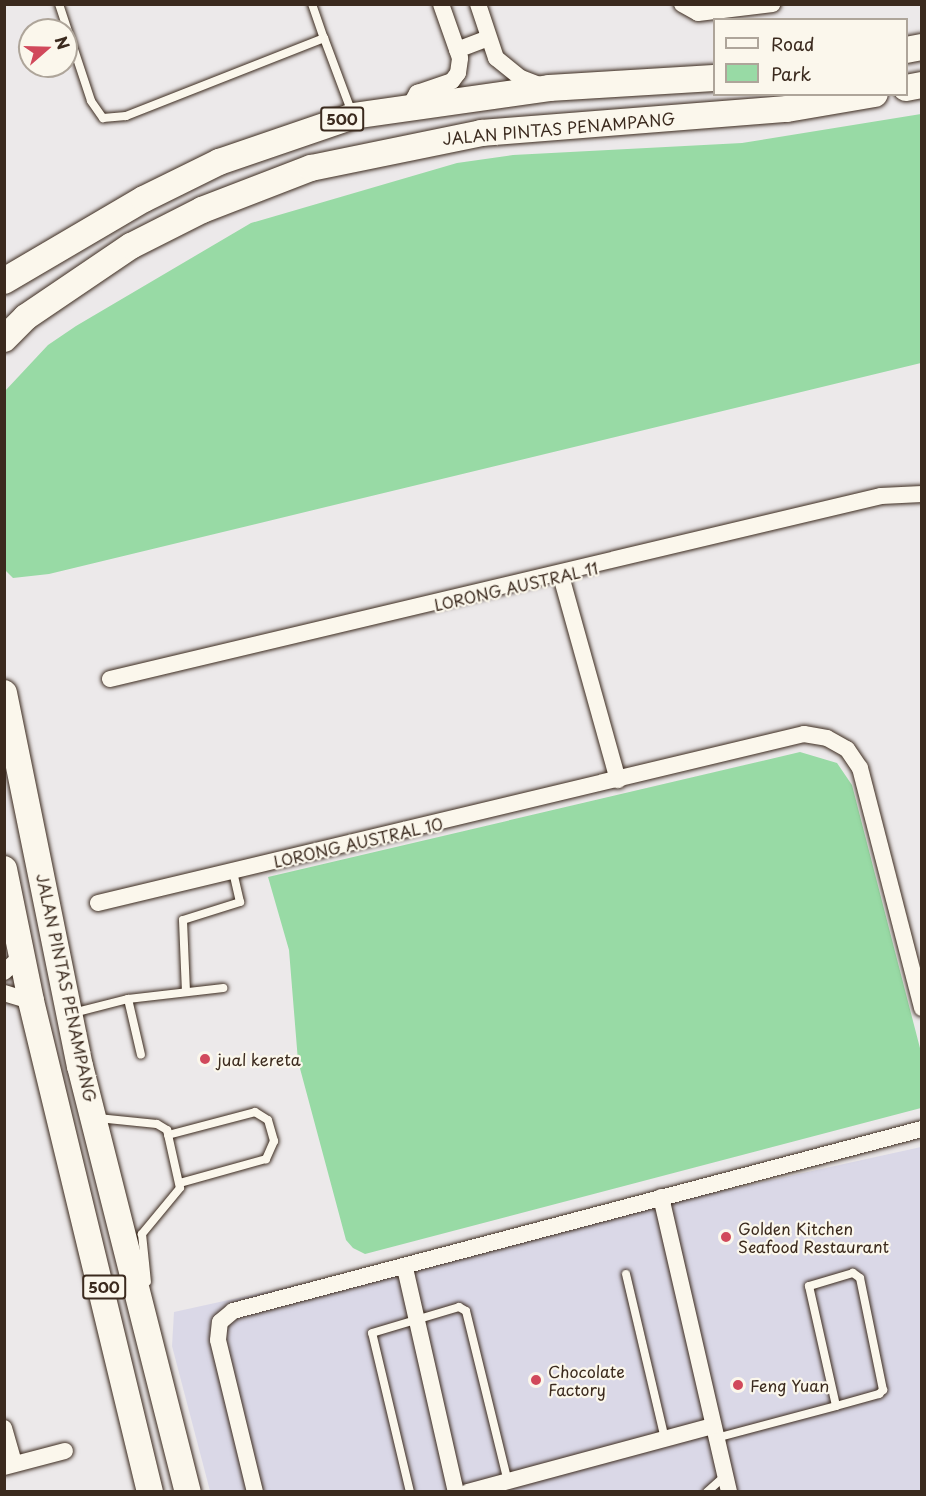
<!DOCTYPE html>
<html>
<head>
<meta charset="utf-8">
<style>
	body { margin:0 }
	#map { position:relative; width:926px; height:1496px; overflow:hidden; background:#ece9ea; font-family:"Playpen Sans",sans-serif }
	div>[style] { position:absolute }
	.built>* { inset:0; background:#dad8e7 }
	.green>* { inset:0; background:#98daa5 }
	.roads { filter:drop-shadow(0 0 2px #3b2a1e) drop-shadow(0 0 2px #3b2a1e) }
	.service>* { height:8px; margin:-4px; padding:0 4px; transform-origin:4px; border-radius:4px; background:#fbf7ec }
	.minor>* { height:16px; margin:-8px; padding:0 8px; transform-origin:8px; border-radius:8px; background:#fbf7ec }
	.primary>* { height:26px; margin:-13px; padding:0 13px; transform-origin:13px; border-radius:13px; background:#fbf7ec }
	.dots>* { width:16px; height:16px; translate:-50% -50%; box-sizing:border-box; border:3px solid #fbf7ec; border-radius:50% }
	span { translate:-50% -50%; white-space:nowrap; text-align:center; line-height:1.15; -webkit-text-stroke:4.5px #fbf7ec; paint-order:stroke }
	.shield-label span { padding:2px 4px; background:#fbf7ec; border:2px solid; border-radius:4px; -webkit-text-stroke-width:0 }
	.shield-label { font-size:15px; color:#3b2a1e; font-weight:700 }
	.street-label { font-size:16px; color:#3b2a1e }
	.poi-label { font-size:16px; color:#3b2a1e }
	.left { translate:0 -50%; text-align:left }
	.frame { position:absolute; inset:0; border:6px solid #3b2a1e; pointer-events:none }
	.legend { position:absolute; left:713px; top:18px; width:195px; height:78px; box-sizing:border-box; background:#fbf7ec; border:2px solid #aea59a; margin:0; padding:8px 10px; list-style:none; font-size:18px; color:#3b2a1e }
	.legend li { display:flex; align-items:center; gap:12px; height:30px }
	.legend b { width:30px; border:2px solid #aea59a }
	.north { position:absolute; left:18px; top:18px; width:60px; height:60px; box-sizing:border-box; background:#fbf7ec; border:2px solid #aea59a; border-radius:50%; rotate:70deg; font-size:16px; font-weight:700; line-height:24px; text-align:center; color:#3b2a1e }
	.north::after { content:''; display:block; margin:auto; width:21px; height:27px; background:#d1495b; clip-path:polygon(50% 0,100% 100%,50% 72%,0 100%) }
</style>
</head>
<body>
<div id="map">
	<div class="built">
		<div style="clip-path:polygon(921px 1147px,921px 1491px,210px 1491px,172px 1346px,174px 1312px)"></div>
	</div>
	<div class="green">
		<div style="clip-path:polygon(921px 114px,921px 363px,49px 574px,13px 578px,5px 570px,5px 391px,48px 345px,76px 326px,251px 223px,457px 163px,513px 155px,742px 143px)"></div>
		<div style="clip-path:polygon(800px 752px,837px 763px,852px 785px,921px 1052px,921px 1108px,365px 1254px,353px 1248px,346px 1240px,298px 1061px,289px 950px,268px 877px)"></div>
	</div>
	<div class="roads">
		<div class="service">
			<div style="left:59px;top:4px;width:102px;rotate:71.7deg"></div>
			<div style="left:91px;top:101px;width:21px;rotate:55deg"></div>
			<div style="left:103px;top:118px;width:23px;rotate:-5deg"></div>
			<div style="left:126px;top:116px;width:213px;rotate:-21.5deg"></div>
			<div style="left:324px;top:38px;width:80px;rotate:69.5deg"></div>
			<div style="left:312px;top:4px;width:36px;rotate:71deg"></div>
			<div style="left:186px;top:992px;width:72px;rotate:-92.4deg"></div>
			<div style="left:183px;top:920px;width:60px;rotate:-17.5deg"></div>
			<div style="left:240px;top:902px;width:31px;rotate:-103deg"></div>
			<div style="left:128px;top:999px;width:57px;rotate:76.9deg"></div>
			<div style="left:73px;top:1013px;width:57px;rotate:-14.3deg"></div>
			<div style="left:128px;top:999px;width:96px;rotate:-6.6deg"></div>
			<div style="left:98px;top:1118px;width:59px;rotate:5.8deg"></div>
			<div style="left:157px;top:1124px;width:12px;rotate:31deg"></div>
			<div style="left:167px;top:1130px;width:59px;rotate:77.4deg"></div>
			<div style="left:180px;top:1188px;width:60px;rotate:129.6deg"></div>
			<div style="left:142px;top:1234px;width:48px;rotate:84.1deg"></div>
			<div style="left:168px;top:1135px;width:90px;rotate:-14.8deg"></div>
			<div style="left:255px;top:1112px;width:15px;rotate:32deg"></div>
			<div style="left:268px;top:1120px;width:22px;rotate:74deg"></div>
			<div style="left:274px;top:1141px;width:20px;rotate:114deg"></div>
			<div style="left:266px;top:1159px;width:89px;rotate:164.4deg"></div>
			<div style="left:626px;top:1274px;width:170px;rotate:76.7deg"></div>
			<div style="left:716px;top:1438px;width:124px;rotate:-14.9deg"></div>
			<div style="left:836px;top:1406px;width:45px;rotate:-15.6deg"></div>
			<div style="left:879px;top:1394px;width:6px;rotate:-45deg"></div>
			<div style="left:883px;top:1390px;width:114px;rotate:-101.6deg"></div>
			<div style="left:860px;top:1278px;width:9px;rotate:-144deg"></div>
			<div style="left:853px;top:1273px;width:46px;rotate:163.5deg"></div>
			<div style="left:809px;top:1286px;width:123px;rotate:77.3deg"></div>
			<div style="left:410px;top:1492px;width:163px;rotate:-103.4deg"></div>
			<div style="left:372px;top:1333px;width:91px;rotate:-16.6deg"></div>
			<div style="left:459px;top:1307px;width:8px;rotate:30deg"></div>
			<div style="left:466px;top:1311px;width:176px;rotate:76.2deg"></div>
			<div style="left:707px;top:1492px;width:24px;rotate:-42deg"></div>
		</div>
		<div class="minor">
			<div style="left:478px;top:4px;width:57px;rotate:71.6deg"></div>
			<div style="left:496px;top:58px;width:32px;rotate:39deg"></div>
			<div style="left:521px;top:78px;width:22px;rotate:21deg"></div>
			<div style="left:682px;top:4px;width:18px;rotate:29deg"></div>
			<div style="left:698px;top:13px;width:75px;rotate:-6.9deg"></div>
			<div style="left:457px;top:50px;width:33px;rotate:-21deg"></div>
			<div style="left:411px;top:104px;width:13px;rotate:-61deg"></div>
			<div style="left:417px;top:93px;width:37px;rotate:-19deg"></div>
			<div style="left:452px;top:81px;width:10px;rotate:-53deg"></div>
			<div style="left:458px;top:73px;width:15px;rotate:-82deg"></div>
			<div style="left:460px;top:58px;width:57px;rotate:-109.4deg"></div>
			<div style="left:561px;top:576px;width:212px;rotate:74.4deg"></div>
			<div style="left:110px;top:679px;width:792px;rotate:-13.35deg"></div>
			<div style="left:881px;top:496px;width:41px;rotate:-2.8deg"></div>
			<div style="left:98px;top:903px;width:726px;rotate:-13.46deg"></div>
			<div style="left:804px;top:734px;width:23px;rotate:10deg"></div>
			<div style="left:827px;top:738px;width:23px;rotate:29deg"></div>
			<div style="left:847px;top:749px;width:23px;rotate:56deg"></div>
			<div style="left:860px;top:768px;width:248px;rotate:75.5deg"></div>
			<div style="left:4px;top:972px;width:24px;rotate:-42deg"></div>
			<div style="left:4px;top:993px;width:28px;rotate:17deg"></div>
			<div style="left:661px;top:1197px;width:303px;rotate:77deg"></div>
			<div style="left:405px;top:1268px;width:230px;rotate:77.2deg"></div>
			<div style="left:4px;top:1428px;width:37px;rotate:74deg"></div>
			<div style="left:4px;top:1467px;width:63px;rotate:-14.7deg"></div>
			<div style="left:255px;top:1492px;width:156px;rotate:-103.7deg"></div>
			<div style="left:218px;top:1340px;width:18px;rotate:-84deg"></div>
			<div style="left:220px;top:1322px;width:17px;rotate:-40deg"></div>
			<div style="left:233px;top:1311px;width:713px;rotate:-14.8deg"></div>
			<div style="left:468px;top:1492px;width:253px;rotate:-15.1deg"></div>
		</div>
		<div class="primary">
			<div style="left:906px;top:50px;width:16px;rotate:-11deg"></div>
			<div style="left:906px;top:88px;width:16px;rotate:-11deg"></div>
			<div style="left:4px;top:281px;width:162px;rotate:-30.4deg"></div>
			<div style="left:144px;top:199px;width:84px;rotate:-26.3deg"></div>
			<div style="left:219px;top:162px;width:142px;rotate:-18.9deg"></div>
			<div style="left:353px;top:116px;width:198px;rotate:-8.1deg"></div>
			<div style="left:549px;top:88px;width:165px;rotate:-3.5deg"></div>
			<div style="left:4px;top:339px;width:31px;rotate:-45deg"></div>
			<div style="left:26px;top:317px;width:127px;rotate:-34.1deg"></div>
			<div style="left:131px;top:246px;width:80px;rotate:-26.9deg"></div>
			<div style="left:202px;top:210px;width:117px;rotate:-21.1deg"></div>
			<div style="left:311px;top:168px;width:174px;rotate:-11.6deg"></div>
			<div style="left:481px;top:133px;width:307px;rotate:-4.5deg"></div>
			<div style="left:787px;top:109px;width:89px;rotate:-9.7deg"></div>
			<div style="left:4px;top:693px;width:381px;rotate:78.5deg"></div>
			<div style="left:80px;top:1066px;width:439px;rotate:75.8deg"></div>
			<div style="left:4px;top:869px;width:135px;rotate:78.4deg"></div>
			<div style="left:31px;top:1001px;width:505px;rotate:76.38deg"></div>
		</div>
	</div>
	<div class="dots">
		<div style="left:205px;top:1059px;background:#d1495b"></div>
		<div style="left:726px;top:1237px;background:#d1495b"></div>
		<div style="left:536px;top:1380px;background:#d1495b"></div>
		<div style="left:738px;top:1385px;background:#d1495b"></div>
	</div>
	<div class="shield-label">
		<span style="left:342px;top:119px">500</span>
		<span style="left:104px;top:1287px">500</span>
	</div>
	<div class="street-label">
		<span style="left:559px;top:128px;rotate:-5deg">JALAN PINTAS PENAMPANG</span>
		<span style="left:516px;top:586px;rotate:-13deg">LORONG AUSTRAL 11</span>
		<span style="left:358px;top:842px;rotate:-13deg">LORONG AUSTRAL 10</span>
		<span style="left:67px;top:988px;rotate:78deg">JALAN PINTAS PENAMPANG</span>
	</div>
	<div class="poi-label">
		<span class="left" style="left:217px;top:1059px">jual kereta</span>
		<span class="left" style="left:738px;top:1237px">Golden Kitchen<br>Seafood Restaurant</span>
		<span class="left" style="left:548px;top:1380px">Chocolate<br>Factory</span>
		<span class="left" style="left:750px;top:1385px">Feng Yuan</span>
	</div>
	<div class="frame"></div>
	<ul class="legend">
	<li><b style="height:8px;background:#fbf7ec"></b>Road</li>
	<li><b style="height:16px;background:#98daa5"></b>Park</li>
	</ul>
	<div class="north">N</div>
</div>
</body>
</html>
